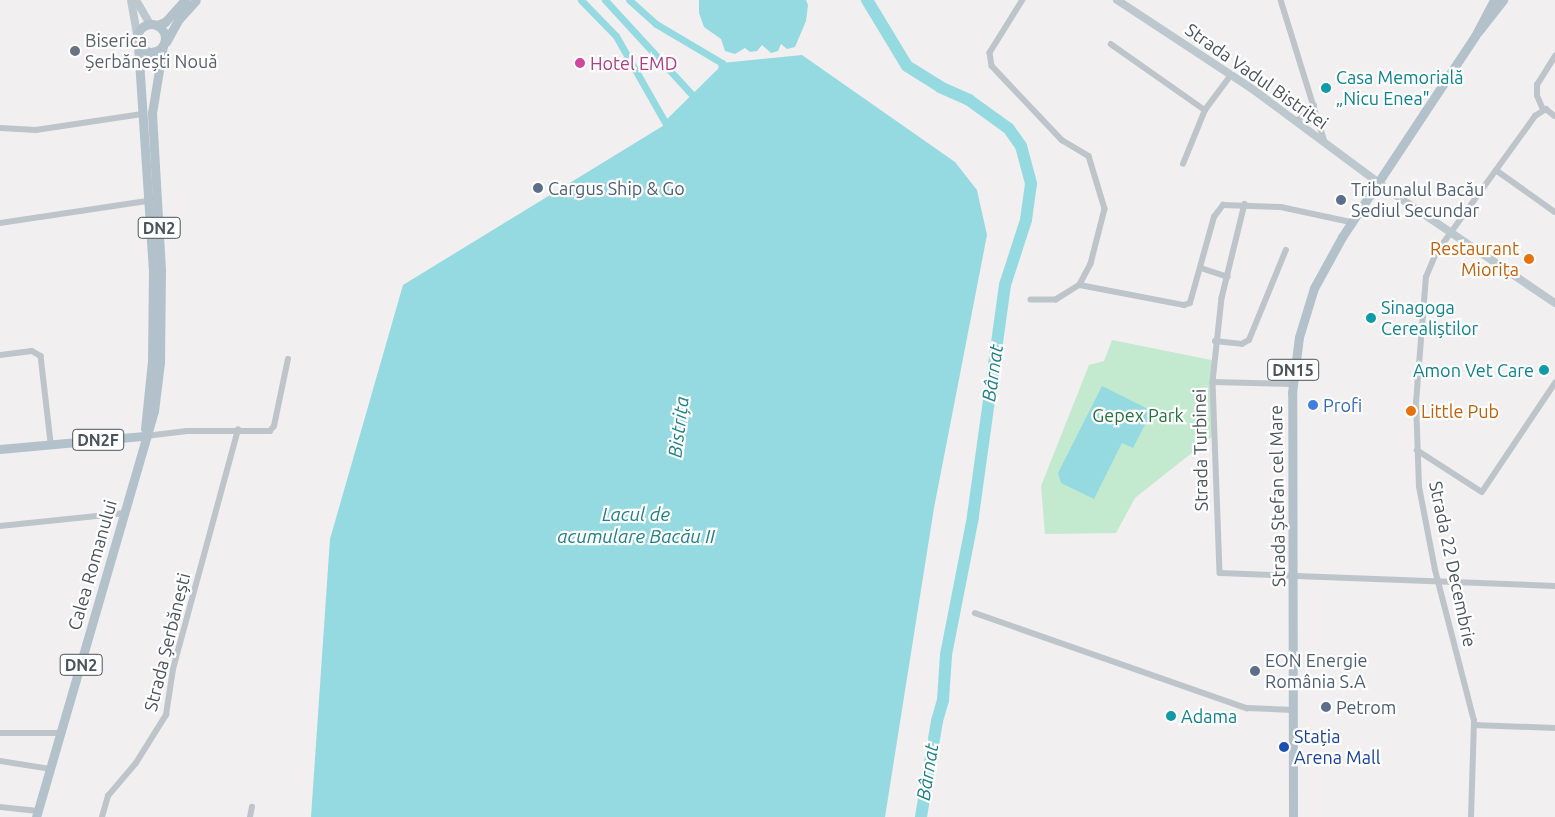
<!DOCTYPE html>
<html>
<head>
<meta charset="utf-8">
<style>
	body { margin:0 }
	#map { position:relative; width:1555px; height:817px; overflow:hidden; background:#f1eff0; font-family:Ubuntu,sans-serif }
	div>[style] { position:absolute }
	.green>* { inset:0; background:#c3e9ce }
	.water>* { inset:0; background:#96dae1 }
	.canal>* { height:7px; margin:-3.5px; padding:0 3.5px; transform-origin:3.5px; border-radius:3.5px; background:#96dae1 }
	.river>* { height:12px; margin:-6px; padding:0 6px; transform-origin:6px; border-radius:6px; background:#96dae1 }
	.street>* { height:5.5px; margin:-2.75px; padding:0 2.75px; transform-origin:2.75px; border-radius:2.75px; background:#bdc5ca }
	.secondary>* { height:8px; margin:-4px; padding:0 4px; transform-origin:4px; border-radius:4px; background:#bdc8ce }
	.primary>* { height:9px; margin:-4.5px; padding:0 4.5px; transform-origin:4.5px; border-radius:4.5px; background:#b2c1ca }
	.primary>.ring { margin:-4.5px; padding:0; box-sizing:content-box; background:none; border:9px solid #b2c1ca; border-radius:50% }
	.dots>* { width:14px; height:14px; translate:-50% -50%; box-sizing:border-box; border:2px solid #fff; border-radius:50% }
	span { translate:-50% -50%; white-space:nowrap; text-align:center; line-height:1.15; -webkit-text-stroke:4.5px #fff; paint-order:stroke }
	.shield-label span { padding:1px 4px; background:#fff; border:1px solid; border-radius:4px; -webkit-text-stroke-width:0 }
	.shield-label { font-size:16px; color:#4a545a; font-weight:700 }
	.worship-label { font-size:18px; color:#5b616d }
	.left { translate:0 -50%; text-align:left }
	.hotel-label { font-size:18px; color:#b23c85 }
	.street-label { font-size:18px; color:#4a545a }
	.culture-label { font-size:18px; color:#0d838f }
	.right { translate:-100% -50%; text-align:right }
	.service-label { font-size:18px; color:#4e5e75 }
	.food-label { font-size:18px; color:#c56008 }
	.shop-label { font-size:18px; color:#366cbe }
	.park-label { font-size:18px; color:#237341 }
	.transit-label { font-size:18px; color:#164399 }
	.water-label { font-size:19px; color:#1e818a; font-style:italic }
</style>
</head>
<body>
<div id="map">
	<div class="green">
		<div style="clip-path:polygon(1112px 340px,1216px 361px,1213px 436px,1135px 498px,1116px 533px,1045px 534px,1041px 486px,1089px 365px,1104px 361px)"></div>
	</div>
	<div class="water">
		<div style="clip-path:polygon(699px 0,806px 0,808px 5px,806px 21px,795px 47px,787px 49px,781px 44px,778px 51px,771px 53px,762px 45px,757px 51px,750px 52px,745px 48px,735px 54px,725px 51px,721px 39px,704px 27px,699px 13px)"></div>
		<div style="clip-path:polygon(802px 55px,955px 162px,977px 190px,987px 235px,934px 508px,885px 817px,311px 817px,330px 539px,403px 285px,666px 124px,721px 71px,722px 63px)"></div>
		<div style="clip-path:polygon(1102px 386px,1152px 411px,1133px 448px,1122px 443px,1094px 499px,1061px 483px,1058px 473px)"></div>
	</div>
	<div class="canal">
		<div style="left:581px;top:0;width:50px;rotate:45.8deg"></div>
		<div style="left:616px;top:36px;width:101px;rotate:60.4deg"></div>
		<div style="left:666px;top:124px;width:77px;rotate:-44.5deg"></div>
		<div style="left:721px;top:70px;width:7px;rotate:-82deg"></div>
		<div style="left:722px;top:63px;width:77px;rotate:-149.4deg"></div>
		<div style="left:656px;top:24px;width:36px;rotate:-138deg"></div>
		<div style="left:605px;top:0;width:133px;rotate:47.4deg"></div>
	</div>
	<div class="river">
		<div style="left:867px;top:0;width:77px;rotate:58.8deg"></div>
		<div style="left:907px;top:66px;width:39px;rotate:32deg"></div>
		<div style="left:940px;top:87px;width:32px;rotate:24deg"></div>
		<div style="left:969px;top:100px;width:49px;rotate:35.9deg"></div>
		<div style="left:1009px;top:129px;width:21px;rotate:55deg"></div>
		<div style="left:1021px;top:146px;width:39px;rotate:75deg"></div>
		<div style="left:1031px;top:184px;width:36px;rotate:98deg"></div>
		<div style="left:1026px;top:220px;width:68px;rotate:107.9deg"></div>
		<div style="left:1005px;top:285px;width:234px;rotate:97.9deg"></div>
		<div style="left:973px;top:517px;width:141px;rotate:101.1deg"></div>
		<div style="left:946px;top:655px;width:45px;rotate:93.8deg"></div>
		<div style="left:943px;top:700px;width:22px;rotate:106deg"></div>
		<div style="left:937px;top:721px;width:97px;rotate:99.5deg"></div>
	</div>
	<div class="street">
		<div style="left:1023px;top:0;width:62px;rotate:121.9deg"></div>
		<div style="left:990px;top:53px;width:13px;rotate:81deg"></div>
		<div style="left:992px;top:66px;width:102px;rotate:46.6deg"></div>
		<div style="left:1062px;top:140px;width:31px;rotate:31deg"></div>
		<div style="left:1089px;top:156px;width:55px;rotate:73.2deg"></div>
		<div style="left:1105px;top:209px;width:57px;rotate:104.3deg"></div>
		<div style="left:1091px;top:264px;width:24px;rotate:118deg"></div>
		<div style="left:1080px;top:285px;width:28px;rotate:148deg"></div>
		<div style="left:1056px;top:300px;width:25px;rotate:180deg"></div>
		<div style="left:1281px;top:0;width:149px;rotate:72.8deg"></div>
		<div style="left:1111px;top:44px;width:115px;rotate:35.1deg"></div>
		<div style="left:1205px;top:110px;width:44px;rotate:-53.4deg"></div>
		<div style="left:1543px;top:110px;width:15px;rotate:-113deg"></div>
		<div style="left:1537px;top:96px;width:11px;rotate:-90deg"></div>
		<div style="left:1537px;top:85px;width:34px;rotate:-58deg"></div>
		<div style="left:1297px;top:121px;width:23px;rotate:-43deg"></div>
		<div style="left:0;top:128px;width:36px;rotate:3deg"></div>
		<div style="left:36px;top:130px;width:107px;rotate:-8.6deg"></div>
		<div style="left:1183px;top:164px;width:58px;rotate:-67.8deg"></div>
		<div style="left:1496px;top:170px;width:72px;rotate:35.4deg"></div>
		<div style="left:1245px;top:204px;width:97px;rotate:103.7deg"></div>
		<div style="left:1222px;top:298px;width:84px;rotate:96.1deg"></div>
		<div style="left:1213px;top:382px;width:191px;rotate:87.9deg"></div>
		<div style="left:1220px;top:573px;width:335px;rotate:2.2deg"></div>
		<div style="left:0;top:223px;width:150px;rotate:-8.5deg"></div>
		<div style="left:1201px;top:268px;width:28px;rotate:18deg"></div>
		<div style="left:1080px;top:285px;width:106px;rotate:10.9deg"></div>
		<div style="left:1184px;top:305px;width:6px;rotate:-18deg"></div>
		<div style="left:1190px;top:303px;width:89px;rotate:-74.4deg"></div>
		<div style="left:1214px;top:217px;width:15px;rotate:-53deg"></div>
		<div style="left:1223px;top:205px;width:58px;rotate:2deg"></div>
		<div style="left:1281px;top:207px;width:72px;rotate:12.1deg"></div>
		<div style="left:1215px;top:341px;width:27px;rotate:6deg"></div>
		<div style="left:1242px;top:344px;width:8px;rotate:-30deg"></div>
		<div style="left:1249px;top:340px;width:97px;rotate:-67.7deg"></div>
		<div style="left:0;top:355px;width:32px;rotate:-7deg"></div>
		<div style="left:32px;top:351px;width:10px;rotate:29deg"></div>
		<div style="left:41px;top:356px;width:88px;rotate:83.4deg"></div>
		<div style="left:1213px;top:382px;width:79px;rotate:1.5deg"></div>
		<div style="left:146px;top:436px;width:41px;rotate:-7deg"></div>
		<div style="left:187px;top:431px;width:83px"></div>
		<div style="left:270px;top:431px;width:6px;rotate:-51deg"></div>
		<div style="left:274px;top:426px;width:68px;rotate:-78.2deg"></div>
		<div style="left:1417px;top:450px;width:77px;rotate:32.9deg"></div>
		<div style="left:1482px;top:492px;width:131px;rotate:-56.2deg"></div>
		<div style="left:0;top:526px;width:126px;rotate:-5.9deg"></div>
		<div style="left:975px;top:613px;width:288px;rotate:19.3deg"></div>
		<div style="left:1247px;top:708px;width:46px;rotate:2.5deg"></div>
		<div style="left:1474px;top:725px;width:81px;rotate:2.1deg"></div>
		<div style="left:0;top:733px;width:61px"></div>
		<div style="left:0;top:761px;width:52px;rotate:8.9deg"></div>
		<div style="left:0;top:807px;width:38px;rotate:6deg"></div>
		<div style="left:102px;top:817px;width:22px;rotate:-74deg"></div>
		<div style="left:108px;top:796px;width:43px;rotate:-49.7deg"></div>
		<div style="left:136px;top:763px;width:57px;rotate:-58deg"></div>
		<div style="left:166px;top:715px;width:47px;rotate:-81.3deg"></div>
		<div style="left:173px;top:669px;width:248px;rotate:-74.8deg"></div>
		<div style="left:250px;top:817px;width:10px;rotate:-79deg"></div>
		<div style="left:1471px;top:817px;width:96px;rotate:-88.2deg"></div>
		<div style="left:1474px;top:721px;width:156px;rotate:-104.5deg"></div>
		<div style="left:1435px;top:570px;width:85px;rotate:-100.9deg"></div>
		<div style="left:1419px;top:487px;width:84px;rotate:-92deg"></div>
		<div style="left:1416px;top:403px;width:126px;rotate:-85.5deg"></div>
		<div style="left:1426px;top:277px;width:26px;rotate:-67deg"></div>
		<div style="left:1436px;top:253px;width:169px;rotate:-54.1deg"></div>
		<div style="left:1535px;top:116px;width:13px;rotate:-32deg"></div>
		<div style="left:1546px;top:109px;width:11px;rotate:38deg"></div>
	</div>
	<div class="secondary">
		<div style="left:131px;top:0;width:35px;rotate:80deg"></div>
		<div style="left:136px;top:0;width:28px;rotate:60deg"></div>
		<div style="left:1117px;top:0;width:160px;rotate:33.3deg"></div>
		<div style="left:1251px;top:88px;width:174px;rotate:36.6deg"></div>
		<div style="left:1391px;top:192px;width:198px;rotate:34.1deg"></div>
	</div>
	<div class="primary">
		<div class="ring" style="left:137px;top:24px;width:19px;height:19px"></div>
		<div style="left:157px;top:25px;width:9px;rotate:-21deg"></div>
		<div style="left:165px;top:22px;width:30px;rotate:-48deg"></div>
		<div style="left:1478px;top:32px;width:41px;rotate:-52deg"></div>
		<div style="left:166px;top:42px;width:26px;rotate:-61deg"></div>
		<div style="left:179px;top:19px;width:25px;rotate:-48deg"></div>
		<div style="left:138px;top:45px;width:225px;rotate:86.2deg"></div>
		<div style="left:153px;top:269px;width:92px;rotate:90.6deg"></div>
		<div style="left:152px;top:361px;width:68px;rotate:95.9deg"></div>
		<div style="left:0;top:449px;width:145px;rotate:-5.2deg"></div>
		<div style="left:36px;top:817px;width:423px;rotate:-73.8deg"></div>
		<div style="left:154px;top:411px;width:49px;rotate:-83deg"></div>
		<div style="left:160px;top:362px;width:92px;rotate:-89.4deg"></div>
		<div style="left:161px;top:270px;width:157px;rotate:-93.3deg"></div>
		<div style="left:152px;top:113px;width:68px;rotate:-80.7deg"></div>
		<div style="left:1293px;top:817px;width:424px;rotate:-90.1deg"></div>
		<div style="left:1292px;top:393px;width:56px;rotate:-82.9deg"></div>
		<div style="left:1299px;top:337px;width:51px;rotate:-73deg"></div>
		<div style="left:1314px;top:288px;width:58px;rotate:-61.2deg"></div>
		<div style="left:1342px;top:237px;width:241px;rotate:-56.5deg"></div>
		<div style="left:1475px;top:36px;width:41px;rotate:-62.2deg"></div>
	</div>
	<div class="dots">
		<div style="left:75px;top:51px;background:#6b7280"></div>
		<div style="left:580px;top:63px;background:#d1479c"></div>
		<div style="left:1326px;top:88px;background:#0f9aa8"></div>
		<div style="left:538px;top:188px;background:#5c6f8a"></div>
		<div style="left:1341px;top:200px;background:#5c6f8a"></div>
		<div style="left:1529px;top:259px;background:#e8710a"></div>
		<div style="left:1371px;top:318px;background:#0f9aa8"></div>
		<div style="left:1544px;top:370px;background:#0f9aa8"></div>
		<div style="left:1313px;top:405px;background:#3f7fe0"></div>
		<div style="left:1411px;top:411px;background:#e8710a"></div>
		<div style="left:1255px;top:671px;background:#5c6f8a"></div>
		<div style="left:1326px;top:707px;background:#5c6f8a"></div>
		<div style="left:1171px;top:716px;background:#0f9aa8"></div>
		<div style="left:1284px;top:747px;background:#1a4fb4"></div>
	</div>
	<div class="shield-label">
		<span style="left:159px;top:228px">DN2</span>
		<span style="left:1293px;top:370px">DN15</span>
		<span style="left:98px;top:440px">DN2F</span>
		<span style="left:81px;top:665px">DN2</span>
	</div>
	<div class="worship-label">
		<span class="left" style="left:85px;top:51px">Biserica<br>Șerbănești Nouă</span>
	</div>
	<div class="hotel-label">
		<span class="left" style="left:590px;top:63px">Hotel EMD</span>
	</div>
	<div class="street-label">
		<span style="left:1257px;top:76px;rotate:35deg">Strada Vadul Bistriței</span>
		<span style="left:1200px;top:450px;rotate:-91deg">Strada Turbinei</span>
		<span style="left:1277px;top:496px;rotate:-91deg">Strada Ștefan cel Mare</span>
		<span style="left:1453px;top:564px;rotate:78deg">Strada 22 Decembrie</span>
		<span style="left:92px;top:565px;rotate:-74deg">Calea Romanului</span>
		<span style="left:167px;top:642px;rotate:-76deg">Strada Șerbănești</span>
	</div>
	<div class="culture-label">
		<span class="left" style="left:1336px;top:88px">Casa Memorială<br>„Nicu Enea"</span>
		<span class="left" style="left:1381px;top:318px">Sinagoga<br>Cerealiștilor</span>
		<span class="right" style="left:1534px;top:370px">Amon Vet Care</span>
		<span class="left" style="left:1181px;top:716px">Adama</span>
	</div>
	<div class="service-label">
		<span class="left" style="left:548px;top:188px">Cargus Ship &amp; Go</span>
		<span class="left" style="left:1351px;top:200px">Tribunalul Bacău<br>Sediul Secundar</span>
		<span class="left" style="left:1265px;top:671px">EON Energie<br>România S.A</span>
		<span class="left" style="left:1336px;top:707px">Petrom</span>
	</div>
	<div class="food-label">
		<span class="right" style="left:1519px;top:259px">Restaurant<br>Miorița</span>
		<span class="left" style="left:1421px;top:411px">Little Pub</span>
	</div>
	<div class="shop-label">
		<span class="left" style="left:1323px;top:405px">Profi</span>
	</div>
	<div class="park-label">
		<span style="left:1138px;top:415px">Gepex Park</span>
	</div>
	<div class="transit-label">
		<span class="left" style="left:1294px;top:747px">Stația<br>Arena Mall</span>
	</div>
	<div class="water-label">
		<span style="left:993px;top:373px;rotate:-82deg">Bârnat</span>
		<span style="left:679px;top:427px;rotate:-83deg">Bistrița</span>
		<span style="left:636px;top:526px">Lacul de<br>acumulare Bacău II</span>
		<span style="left:928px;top:772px;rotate:-81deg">Bârnat</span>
	</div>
</div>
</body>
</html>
